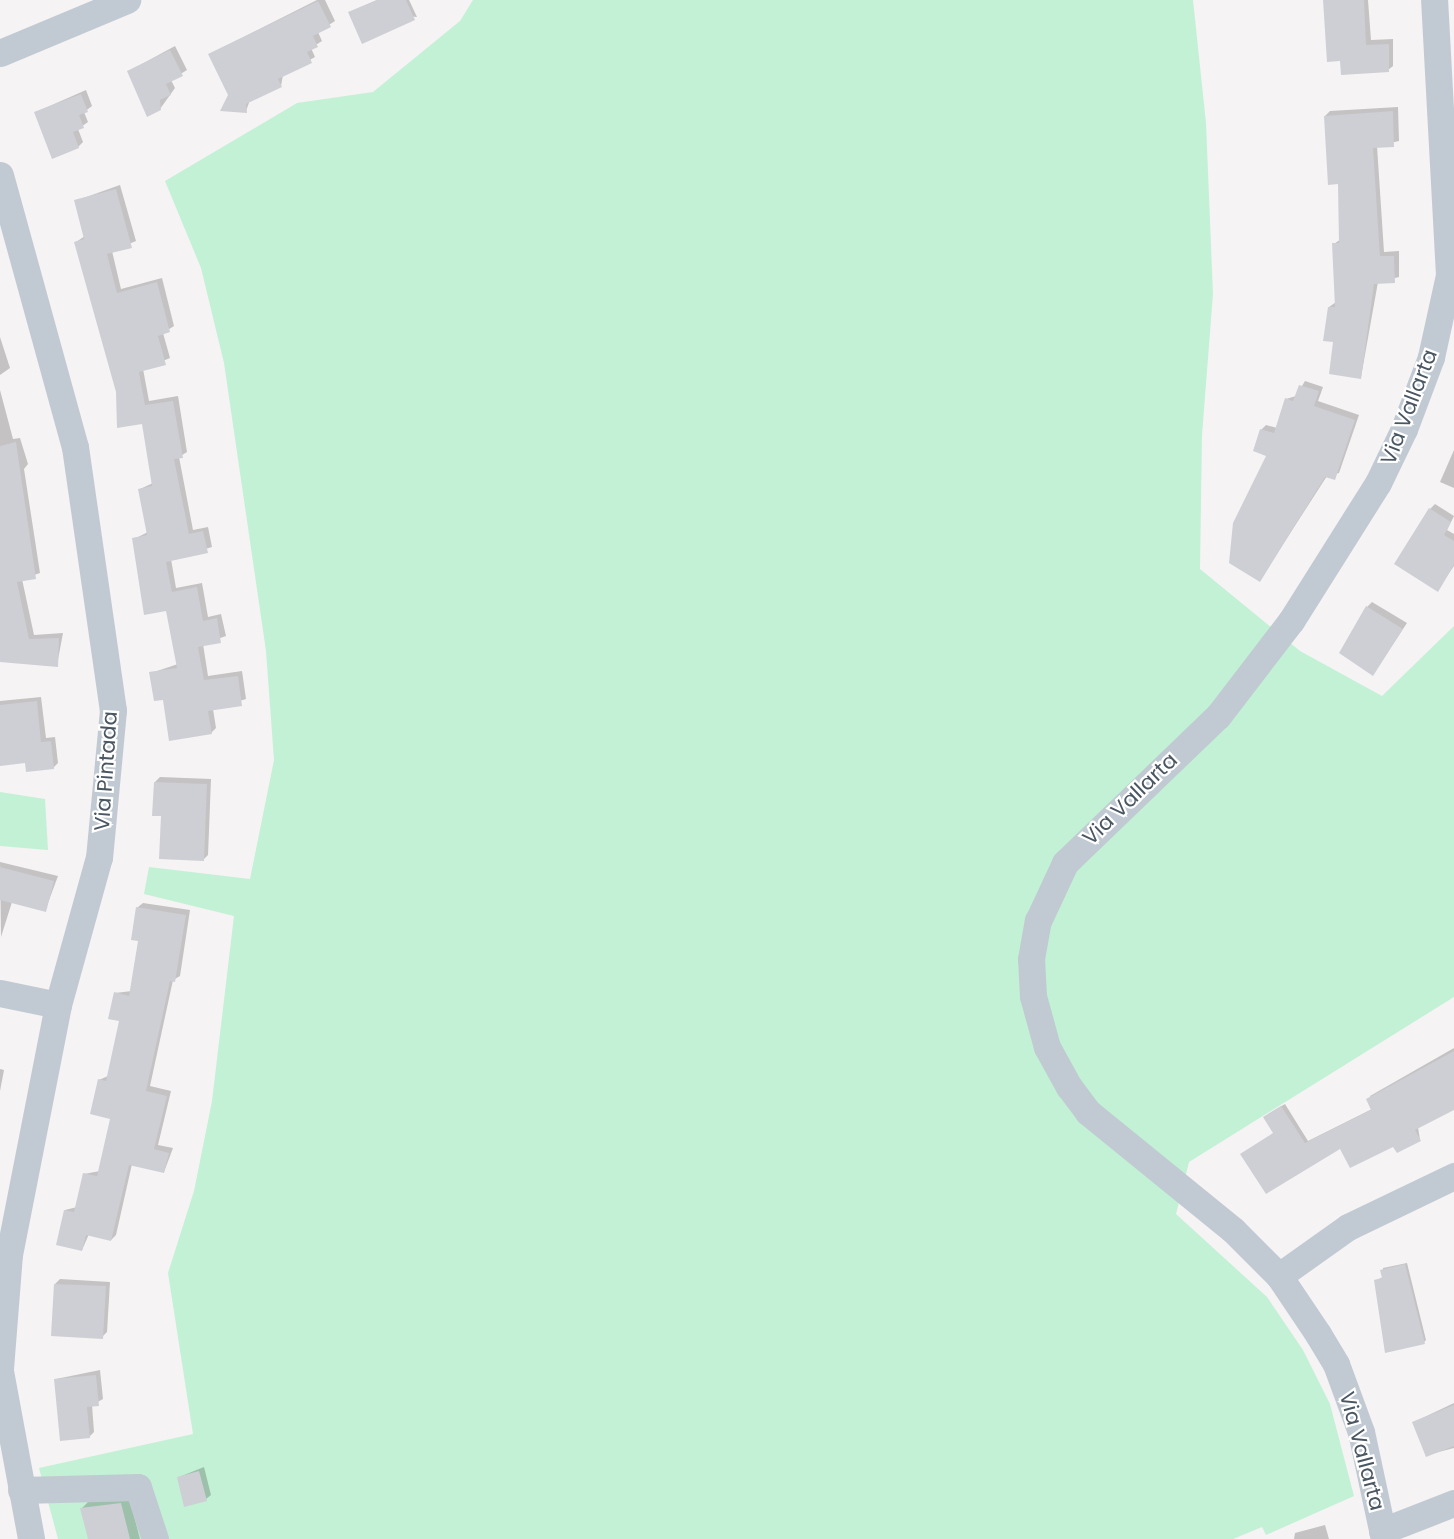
<!DOCTYPE html>
<html>
<head>
<meta charset="utf-8">
<style>
	body { margin:0 }
	#map { position:relative; width:1454px; height:1539px; overflow:hidden; background:#f5f3f3; font-family:Poppins,sans-serif }
	div>[style] { position:absolute }
	.green>* { inset:0; background:#c3f1d5 }
	.shadow>* { inset:0; background:#0003 }
	.building>* { inset:0; background:#cdcfd5 }
	.minor>* { height:27px; margin:-13.5px; padding:0 13.5px; transform-origin:13.5px; border-radius:13.5px; background:#c1cad2 }
	span { translate:-50% -50%; white-space:nowrap; text-align:center; line-height:1.15; -webkit-text-stroke:4.5px #fff; paint-order:stroke }
	.street-label { font-size:21px; color:#4a5661 }
</style>
</head>
<body>
<div id="map">
	<div class="green">
		<div style="clip-path:polygon(473px 0,1193px 0,1206px 123px,1213px 294px,1202px 435px,1200px 569px,1300px 651px,1382px 696px,1454px 626px,1454px 997px,1189px 1162px,1176px 1214px,1267px 1297px,1303px 1350px,1330px 1404px,1354px 1496px,1266px 1535px,1262px 1527px,1233px 1539px,58px 1539px,39px 1468px,193px 1434px,168px 1273px,194px 1191px,212px 1101px,234px 916px,144px 894px,149px 867px,250px 879px,274px 760px,266px 651px,224px 363px,201px 268px,165px 181px,297px 103px,373px 92px,460px 21px)"></div>
		<div style="clip-path:polygon(0 792px,45px 799px,48px 850px,0 846px)"></div>
	</div>
	<div class="shadow">
		<div style="clip-path:polygon(317px 0,325px 0,335px 21px,318px 32px,322px 41px,311px 48px,315px 57px,283px 75px,281px 86px,250px 100px,246px 111px,230px 95px,210px 54px)"></div>
		<div style="clip-path:polygon(377px 0,409px 0,417px 17px,352px 11px)"></div>
		<div style="clip-path:polygon(1325px 0,1368px 0,1371px 40px,1393px 39px,1393px 66px,1388px 70px,1341px 59px)"></div>
		<div style="clip-path:polygon(175px 46px,187px 70px,171px 80px,175px 88px,160px 109px,129px 71px)"></div>
		<div style="clip-path:polygon(86px 90px,92px 106px,84px 112px,88px 122px,78px 129px,83px 142px,78px 147px,36px 112px)"></div>
		<div style="clip-path:polygon(1398px 107px,1399px 141px,1377px 146px,1384px 252px,1399px 251px,1399px 277px,1378px 282px,1361px 377px,1335px 340px,1329px 307px,1336px 302px,1334px 244px,1341px 239px,1339px 183px,1325px 116px,1330px 111px)"></div>
		<div style="clip-path:polygon(120px 185px,136px 241px,112px 251px,121px 289px,162px 278px,174px 326px,163px 333px,170px 358px,143px 369px,149px 401px,178px 396px,187px 452px,179px 457px,193px 530px,208px 527px,212px 547px,171px 559px,176px 588px,202px 583px,208px 617px,221px 614px,226px 636px,203px 644px,208px 676px,242px 671px,246px 699px,213px 709px,216px 728px,211px 733px,165px 698px,151px 673px,178px 664px,167px 610px,134px 539px,148px 532px,140px 489px,153px 483px,143px 423px,117px 392px,76px 242px,85px 236px,75px 201px)"></div>
		<div style="clip-path:polygon(0 337px,10px 368px,0 375px)"></div>
		<div style="clip-path:polygon(1305px 381px,1323px 387px,1318px 401px,1359px 415px,1339px 473px,1327px 476px,1260px 580px,1268px 455px,1261px 430px,1266px 425px,1277px 428px,1286px 399px,1296px 396px)"></div>
		<div style="clip-path:polygon(0 390px,13px 439px,20px 438px,28px 464px,24px 469px,40px 573px,22px 579px,34px 635px,63px 633px,57px 665px,0 660px)"></div>
		<div style="clip-path:polygon(1454px 450px,1454px 488px,1440px 482px)"></div>
		<div style="clip-path:polygon(1435px 504px,1454px 516px,1447px 530px,1454px 534px,1454px 566px,1437px 590px,1430px 509px)"></div>
		<div style="clip-path:polygon(1372px 602px,1407px 623px,1373px 674px,1367px 607px)"></div>
		<div style="clip-path:polygon(41px 697px,46px 738px,55px 737px,58px 763px,53px 768px,0 752px,0 701px)"></div>
		<div style="clip-path:polygon(160px 777px,211px 779px,208px 855px,203px 860px,162px 814px,155px 782px)"></div>
		<div style="clip-path:polygon(0 862px,58px 876px,45px 911px,12px 902px,1px 937px)"></div>
		<div style="clip-path:polygon(143px 903px,190px 910px,180px 976px,173px 980px,150px 1086px,171px 1091px,158px 1145px,173px 1148px,164px 1172px,132px 1164px,116px 1235px,111px 1240px,89px 1234px,82px 1250px,65px 1210px,77px 1207px,84px 1174px,100px 1171px,112px 1118px,99px 1080px,108px 1076px,120px 1020px,115px 993px,132px 991px,140px 940px,138px 907px)"></div>
		<div style="clip-path:polygon(1454px 1048px,1454px 1109px,1418px 1127px,1420px 1140px,1341px 1147px,1266px 1192px,1274px 1132px,1268px 1114px,1285px 1104px,1308px 1141px,1372px 1109px,1370px 1096px)"></div>
		<div style="clip-path:polygon(0 1069px,4px 1070px,0 1091px)"></div>
		<div style="clip-path:polygon(1407px 1263px,1426px 1340px,1424px 1342px,1375px 1281px,1383px 1277px,1383px 1268px)"></div>
		<div style="clip-path:polygon(60px 1279px,110px 1282px,107px 1332px,102px 1337px,55px 1284px)"></div>
		<div style="clip-path:polygon(100px 1370px,103px 1399px,92px 1405px,94px 1432px,89px 1437px,56px 1379px)"></div>
		<div style="clip-path:polygon(1454px 1403px,1454px 1448px,1427px 1455px,1414px 1422px)"></div>
		<div style="clip-path:polygon(204px 1467px,211px 1495px,206px 1499px,179px 1477px)"></div>
		<div style="clip-path:polygon(129px 1496px,140px 1539px,89px 1539px,81px 1509px,89px 1501px)"></div>
		<div style="clip-path:polygon(1325px 1525px,1329px 1539px,1294px 1539px,1295px 1533px)"></div>
	</div>
	<div class="building">
		<div style="clip-path:polygon(377px 0,406px 0,415px 20px,362px 44px,348px 12px)"></div>
		<div style="clip-path:polygon(1323px 0,1364px 0,1366px 45px,1389px 44px,1389px 72px,1341px 75px,1340px 61px,1327px 62px)"></div>
		<div style="clip-path:polygon(318px 1px,331px 27px,313px 36px,318px 47px,307px 52px,312px 63px,278px 79px,282px 87px,246px 104px,247px 113px,220px 111px,228px 95px,208px 54px)"></div>
		<div style="clip-path:polygon(170px 50px,183px 76px,166px 84px,171px 95px,160px 100px,161px 110px,147px 117px,127px 71px)"></div>
		<div style="clip-path:polygon(81px 94px,88px 112px,79px 115px,84px 128px,73px 132px,79px 148px,52px 159px,34px 112px)"></div>
		<div style="clip-path:polygon(1393px 111px,1394px 147px,1373px 148px,1380px 256px,1394px 256px,1395px 283px,1374px 284px,1361px 379px,1329px 374px,1333px 342px,1323px 341px,1328px 307px,1335px 307px,1332px 243px,1339px 243px,1338px 184px,1328px 185px,1324px 116px)"></div>
		<div style="clip-path:polygon(116px 189px,132px 248px,107px 254px,117px 293px,157px 282px,170px 332px,158px 336px,166px 365px,139px 372px,145px 405px,173px 401px,183px 458px,174px 459px,189px 534px,203px 531px,208px 553px,166px 562px,172px 592px,197px 587px,203px 621px,217px 618px,221px 643px,198px 647px,204px 680px,238px 676px,242px 706px,208px 711px,212px 734px,169px 741px,163px 700px,154px 701px,149px 672px,177px 668px,166px 611px,144px 615px,132px 538px,147px 535px,138px 489px,152px 486px,142px 424px,117px 428px,116px 392px,74px 242px,84px 239px,74px 200px)"></div>
		<div style="clip-path:polygon(1299px 385px,1319px 391px,1314px 406px,1355px 420px,1335px 480px,1325px 477px,1260px 582px,1229px 563px,1233px 523px,1266px 456px,1253px 451px,1260px 429px,1274px 433px,1285px 398px,1293px 401px)"></div>
		<div style="clip-path:polygon(16px 442px,36px 579px,17px 582px,29px 639px,59px 638px,58px 667px,0 662px,0 446px)"></div>
		<div style="clip-path:polygon(1429px 508px,1451px 522px,1444px 535px,1454px 541px,1454px 565px,1438px 592px,1394px 564px)"></div>
		<div style="clip-path:polygon(1366px 606px,1403px 629px,1373px 676px,1339px 653px)"></div>
		<div style="clip-path:polygon(37px 701px,41px 742px,51px 741px,54px 769px,26px 772px,25px 763px,0 766px,0 705px)"></div>
		<div style="clip-path:polygon(154px 782px,207px 784px,204px 861px,159px 859px,161px 816px,152px 816px)"></div>
		<div style="clip-path:polygon(0 867px,54px 881px,46px 912px,0 900px)"></div>
		<div style="clip-path:polygon(136px 907px,186px 915px,175px 982px,170px 981px,146px 1091px,167px 1096px,154px 1149px,169px 1153px,164px 1173px,129px 1165px,111px 1241px,86px 1235px,82px 1251px,56px 1245px,64px 1210px,74px 1212px,83px 1173px,97px 1176px,110px 1119px,90px 1114px,98px 1079px,106px 1081px,119px 1021px,108px 1019px,114px 992px,129px 996px,138px 941px,131px 940px)"></div>
		<div style="clip-path:polygon(1454px 1051px,1454px 1110px,1415px 1130px,1421px 1141px,1397px 1153px,1393px 1147px,1350px 1168px,1340px 1149px,1266px 1194px,1240px 1154px,1273px 1133px,1263px 1117px,1281px 1106px,1305px 1143px,1371px 1110px,1366px 1099px)"></div>
		<div style="clip-path:polygon(1405px 1264px,1425px 1344px,1385px 1353px,1374px 1280px,1382px 1278px,1380px 1270px)"></div>
		<div style="clip-path:polygon(54px 1284px,106px 1286px,103px 1339px,51px 1336px)"></div>
		<div style="clip-path:polygon(96px 1375px,99px 1406px,87px 1407px,90px 1438px,60px 1441px,54px 1379px)"></div>
		<div style="clip-path:polygon(1454px 1405px,1454px 1446px,1426px 1457px,1412px 1422px)"></div>
		<div style="clip-path:polygon(199px 1471px,207px 1501px,184px 1507px,177px 1477px)"></div>
		<div style="clip-path:polygon(121px 1503px,130px 1539px,88px 1539px,80px 1508px)"></div>
	</div>
	<div class="minor">
		<div style="left:0;top:53px;width:138px;rotate:-22.7deg"></div>
		<div style="left:0;top:175px;width:282px;rotate:74.6deg"></div>
		<div style="left:75px;top:447px;width:266px;rotate:81.8deg"></div>
		<div style="left:113px;top:710px;width:148px;rotate:95.4deg"></div>
		<div style="left:99px;top:857px;width:154px;rotate:105.5deg"></div>
		<div style="left:58px;top:1005px;width:254px;rotate:101.1deg"></div>
		<div style="left:9px;top:1254px;width:115px;rotate:94.5deg"></div>
		<div style="left:0;top:993px;width:59px;rotate:11.7deg"></div>
		<div style="left:1279px;top:1276px;width:85px;rotate:-35.4deg"></div>
		<div style="left:1348px;top:1227px;width:118px;rotate:-25.7deg"></div>
		<div style="left:0;top:1371px;width:171px;rotate:79.5deg"></div>
		<div style="left:21px;top:1490px;width:117px;rotate:-1.5deg"></div>
		<div style="left:138px;top:1487px;width:55px;rotate:71.9deg"></div>
		<div style="left:1382px;top:1531px;width:77px;rotate:-21.3deg"></div>
		<div style="left:1384px;top:1539px;width:109px;rotate:-102.1deg"></div>
		<div style="left:1361px;top:1432px;width:72px;rotate:-110.2deg"></div>
		<div style="left:1336px;top:1364px;width:35px;rotate:-121deg"></div>
		<div style="left:1318px;top:1334px;width:70px;rotate:-123.9deg"></div>
		<div style="left:1279px;top:1276px;width:65px;rotate:-135deg"></div>
		<div style="left:1233px;top:1230px;width:187px;rotate:-140.9deg"></div>
		<div style="left:1088px;top:1112px;width:31px;rotate:-127deg"></div>
		<div style="left:1069px;top:1087px;width:46px;rotate:-118.8deg"></div>
		<div style="left:1047px;top:1047px;width:53px;rotate:-105.4deg"></div>
		<div style="left:1033px;top:996px;width:37px;rotate:-93deg"></div>
		<div style="left:1031px;top:959px;width:39px;rotate:-80deg"></div>
		<div style="left:1038px;top:921px;width:64px;rotate:-65deg"></div>
		<div style="left:1065px;top:863px;width:212px;rotate:-43.9deg"></div>
		<div style="left:1218px;top:716px;width:120px;rotate:-52.5deg"></div>
		<div style="left:1291px;top:621px;width:163px;rotate:-57.8deg"></div>
		<div style="left:1378px;top:483px;width:60px;rotate:-64.3deg"></div>
		<div style="left:1404px;top:429px;width:77px;rotate:-69.4deg"></div>
		<div style="left:1431px;top:357px;width:84px;rotate:-77.6deg"></div>
		<div style="left:1449px;top:275px;width:275px;rotate:-93.1deg"></div>
	</div>
	<div class="street-label">
		<span style="left:1409px;top:407px;rotate:-69deg">Via Vallarta</span>
		<span style="left:106px;top:771px;rotate:-86deg">Via Pintada</span>
		<span style="left:1130px;top:799px;rotate:-44deg">Via Vallarta</span>
		<span style="left:1362px;top:1451px;rotate:75deg">Via Vallarta</span>
	</div>
</div>
</body>
</html>
